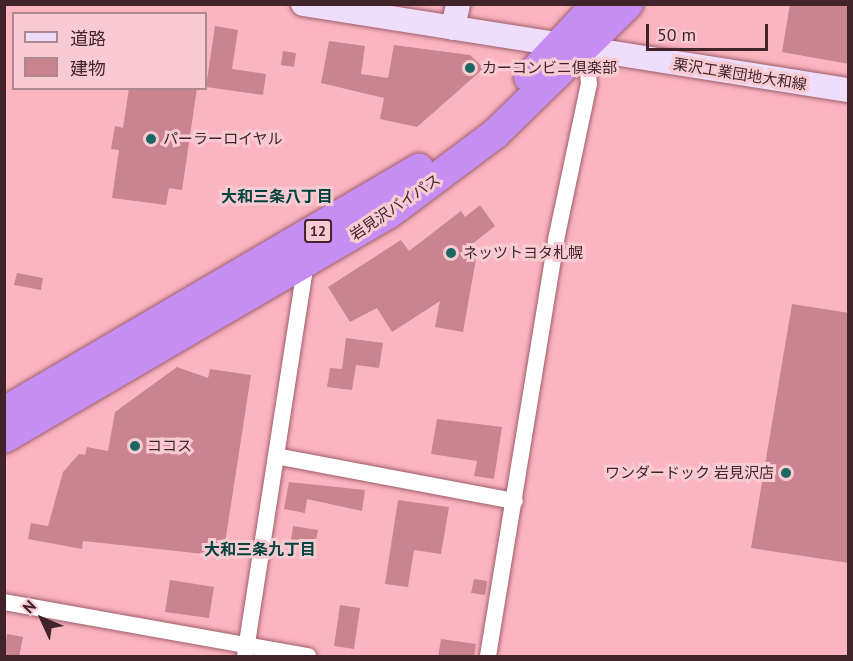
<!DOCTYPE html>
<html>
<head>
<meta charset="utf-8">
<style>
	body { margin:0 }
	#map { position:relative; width:853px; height:661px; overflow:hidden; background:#fbb5c0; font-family:"PT Sans","Noto Sans JP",sans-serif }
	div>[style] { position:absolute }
	.building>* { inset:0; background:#c9848f }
	.roads { filter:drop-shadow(0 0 2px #9e5f6a) drop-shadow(0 0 2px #9e5f6a) }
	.street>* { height:16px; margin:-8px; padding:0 8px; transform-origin:8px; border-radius:8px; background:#fff }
	.secondary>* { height:24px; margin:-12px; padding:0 12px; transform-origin:12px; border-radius:12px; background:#eeddfb }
	.highway>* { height:30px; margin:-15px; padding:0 15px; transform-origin:15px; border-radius:15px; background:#c68ef3 }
	.dots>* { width:16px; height:16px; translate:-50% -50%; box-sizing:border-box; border:3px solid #f7cbd1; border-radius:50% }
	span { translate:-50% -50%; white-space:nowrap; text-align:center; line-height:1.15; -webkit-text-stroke:6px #f7cbd1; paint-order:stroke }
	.shield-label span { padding:2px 4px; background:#f7cbd1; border:2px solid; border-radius:4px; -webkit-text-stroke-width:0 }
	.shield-label { font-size:14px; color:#402429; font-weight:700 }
	.poi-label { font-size:15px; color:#402429 }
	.left { translate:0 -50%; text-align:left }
	.right { translate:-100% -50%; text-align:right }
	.street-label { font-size:15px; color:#402429 }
	.neighbourhood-label { font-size:16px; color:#00433f; font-weight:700 }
	.frame { position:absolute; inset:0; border:6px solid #402429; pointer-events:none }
	.legend { position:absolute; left:12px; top:12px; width:195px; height:78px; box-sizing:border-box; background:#f7cbd1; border:2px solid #ae888e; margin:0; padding:8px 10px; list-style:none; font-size:18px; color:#402429 }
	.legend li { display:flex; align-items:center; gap:12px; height:30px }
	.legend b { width:30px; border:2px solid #ae888e }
	.north { position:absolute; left:12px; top:589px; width:60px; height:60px; -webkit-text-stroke:4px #f7cbd1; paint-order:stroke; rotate:314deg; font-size:16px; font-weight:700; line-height:24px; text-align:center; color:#402429 }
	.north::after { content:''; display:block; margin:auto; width:21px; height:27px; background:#402429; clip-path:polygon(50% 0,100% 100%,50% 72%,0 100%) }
	.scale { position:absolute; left:646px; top:24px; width:122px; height:27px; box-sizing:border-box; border:3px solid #402429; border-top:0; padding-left:8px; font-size:18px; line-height:21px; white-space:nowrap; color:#402429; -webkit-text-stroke:4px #f7cbd1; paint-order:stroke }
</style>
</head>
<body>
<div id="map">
	<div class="building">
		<div style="clip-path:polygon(790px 4px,849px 4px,849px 64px,782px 52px)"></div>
		<div style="clip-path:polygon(215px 26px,238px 30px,232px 69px,266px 74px,263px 95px,206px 87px)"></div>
		<div style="clip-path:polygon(329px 41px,365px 46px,361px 74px,388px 78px,394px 45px,470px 55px,484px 68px,417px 127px,380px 119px,384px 98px,321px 83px)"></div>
		<div style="clip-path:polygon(283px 51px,296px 53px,294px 67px,281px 65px)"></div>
		<div style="clip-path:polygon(129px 88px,197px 88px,182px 190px,169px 188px,166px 205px,112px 198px,119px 150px,111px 149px,115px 126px,123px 128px)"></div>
		<div style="clip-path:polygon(480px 205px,495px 226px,466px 249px,476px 259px,463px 332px,435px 327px,440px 301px,392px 332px,377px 308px,350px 322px,328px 287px,401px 240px,409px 251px,461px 211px,465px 217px)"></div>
		<div style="clip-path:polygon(17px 273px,43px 278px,41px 290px,14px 285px)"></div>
		<div style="clip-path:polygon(792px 304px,849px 313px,849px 563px,751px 548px)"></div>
		<div style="clip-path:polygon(346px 338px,383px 343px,379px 368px,356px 365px,352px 390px,327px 387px,330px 368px,342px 369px)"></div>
		<div style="clip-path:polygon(177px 367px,208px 378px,210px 369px,251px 375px,223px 556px,83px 541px,82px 549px,28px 539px,31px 523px,48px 526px,63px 472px,79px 454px,85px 455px,87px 447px,108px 451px,115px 412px)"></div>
		<div style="clip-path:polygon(437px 419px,502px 427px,494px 479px,474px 476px,477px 461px,431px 454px)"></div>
		<div style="clip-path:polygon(289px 482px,365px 490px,362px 511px,307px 499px,305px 513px,284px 509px)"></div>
		<div style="clip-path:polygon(398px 500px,449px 507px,441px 554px,414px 550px,408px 587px,385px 584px)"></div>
		<div style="clip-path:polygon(293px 526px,318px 530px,315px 545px,291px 541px)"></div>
		<div style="clip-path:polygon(474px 579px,487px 581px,485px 595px,471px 593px)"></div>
		<div style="clip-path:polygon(170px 580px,214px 587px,209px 618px,165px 612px)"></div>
		<div style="clip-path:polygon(340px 605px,360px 608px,354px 649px,334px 646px)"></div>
		<div style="clip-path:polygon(7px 634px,23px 637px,19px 657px,4px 657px)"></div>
		<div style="clip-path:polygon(441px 639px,476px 644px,474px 657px,438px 657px)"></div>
	</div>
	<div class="roads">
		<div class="street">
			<div style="left:276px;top:456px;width:243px;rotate:10.7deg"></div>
			<div style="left:4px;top:602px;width:309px;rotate:10.1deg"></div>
			<div style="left:245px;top:656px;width:397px;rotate:-81.2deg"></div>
			<div style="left:488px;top:656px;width:422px;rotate:-80.7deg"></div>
			<div style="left:556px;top:240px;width:159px;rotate:-78.1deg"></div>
			<div style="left:589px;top:84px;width:33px;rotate:-95deg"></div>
		</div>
		<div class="secondary">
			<div style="left:303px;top:4px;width:552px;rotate:8.97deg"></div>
			<div style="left:453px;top:28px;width:25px;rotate:-78deg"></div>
		</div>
		<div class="highway">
			<div style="left:529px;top:77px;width:100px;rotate:-47deg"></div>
			<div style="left:4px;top:412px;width:481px;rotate:-30.4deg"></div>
			<div style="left:4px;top:438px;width:445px;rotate:-30.3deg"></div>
			<div style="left:388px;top:214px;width:134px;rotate:-36.8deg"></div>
			<div style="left:495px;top:134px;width:186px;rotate:-44.3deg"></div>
		</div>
	</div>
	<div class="dots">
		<div style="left:470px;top:68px;background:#1a6762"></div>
		<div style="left:151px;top:139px;background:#1a6762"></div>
		<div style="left:451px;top:253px;background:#1a6762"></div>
		<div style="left:135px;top:446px;background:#1a6762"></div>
		<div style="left:786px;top:473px;background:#1a6762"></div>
	</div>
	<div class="shield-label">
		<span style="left:318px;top:231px">12</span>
	</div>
	<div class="poi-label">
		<span class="left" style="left:482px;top:68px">カーコンビニ倶楽部</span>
		<span class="left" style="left:163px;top:139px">パーラーロイヤル</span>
		<span class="left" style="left:463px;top:253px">ネッツトヨタ札幌</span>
		<span class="left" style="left:147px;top:446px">ココス</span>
		<span class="right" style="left:774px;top:473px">ワンダードック 岩見沢店</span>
	</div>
	<div class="street-label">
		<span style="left:740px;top:74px;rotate:9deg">栗沢工業団地大和線</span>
		<span style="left:395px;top:207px;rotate:-34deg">岩見沢バイパス</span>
	</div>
	<div class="neighbourhood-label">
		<span style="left:277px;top:196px">大和三条八丁目</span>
		<span style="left:260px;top:549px">大和三条九丁目</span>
	</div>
	<div class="frame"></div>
	<ul class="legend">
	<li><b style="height:8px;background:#eeddfb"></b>道路</li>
	<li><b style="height:16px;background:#c9848f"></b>建物</li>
	</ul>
	<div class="north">N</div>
	<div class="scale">50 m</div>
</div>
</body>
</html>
